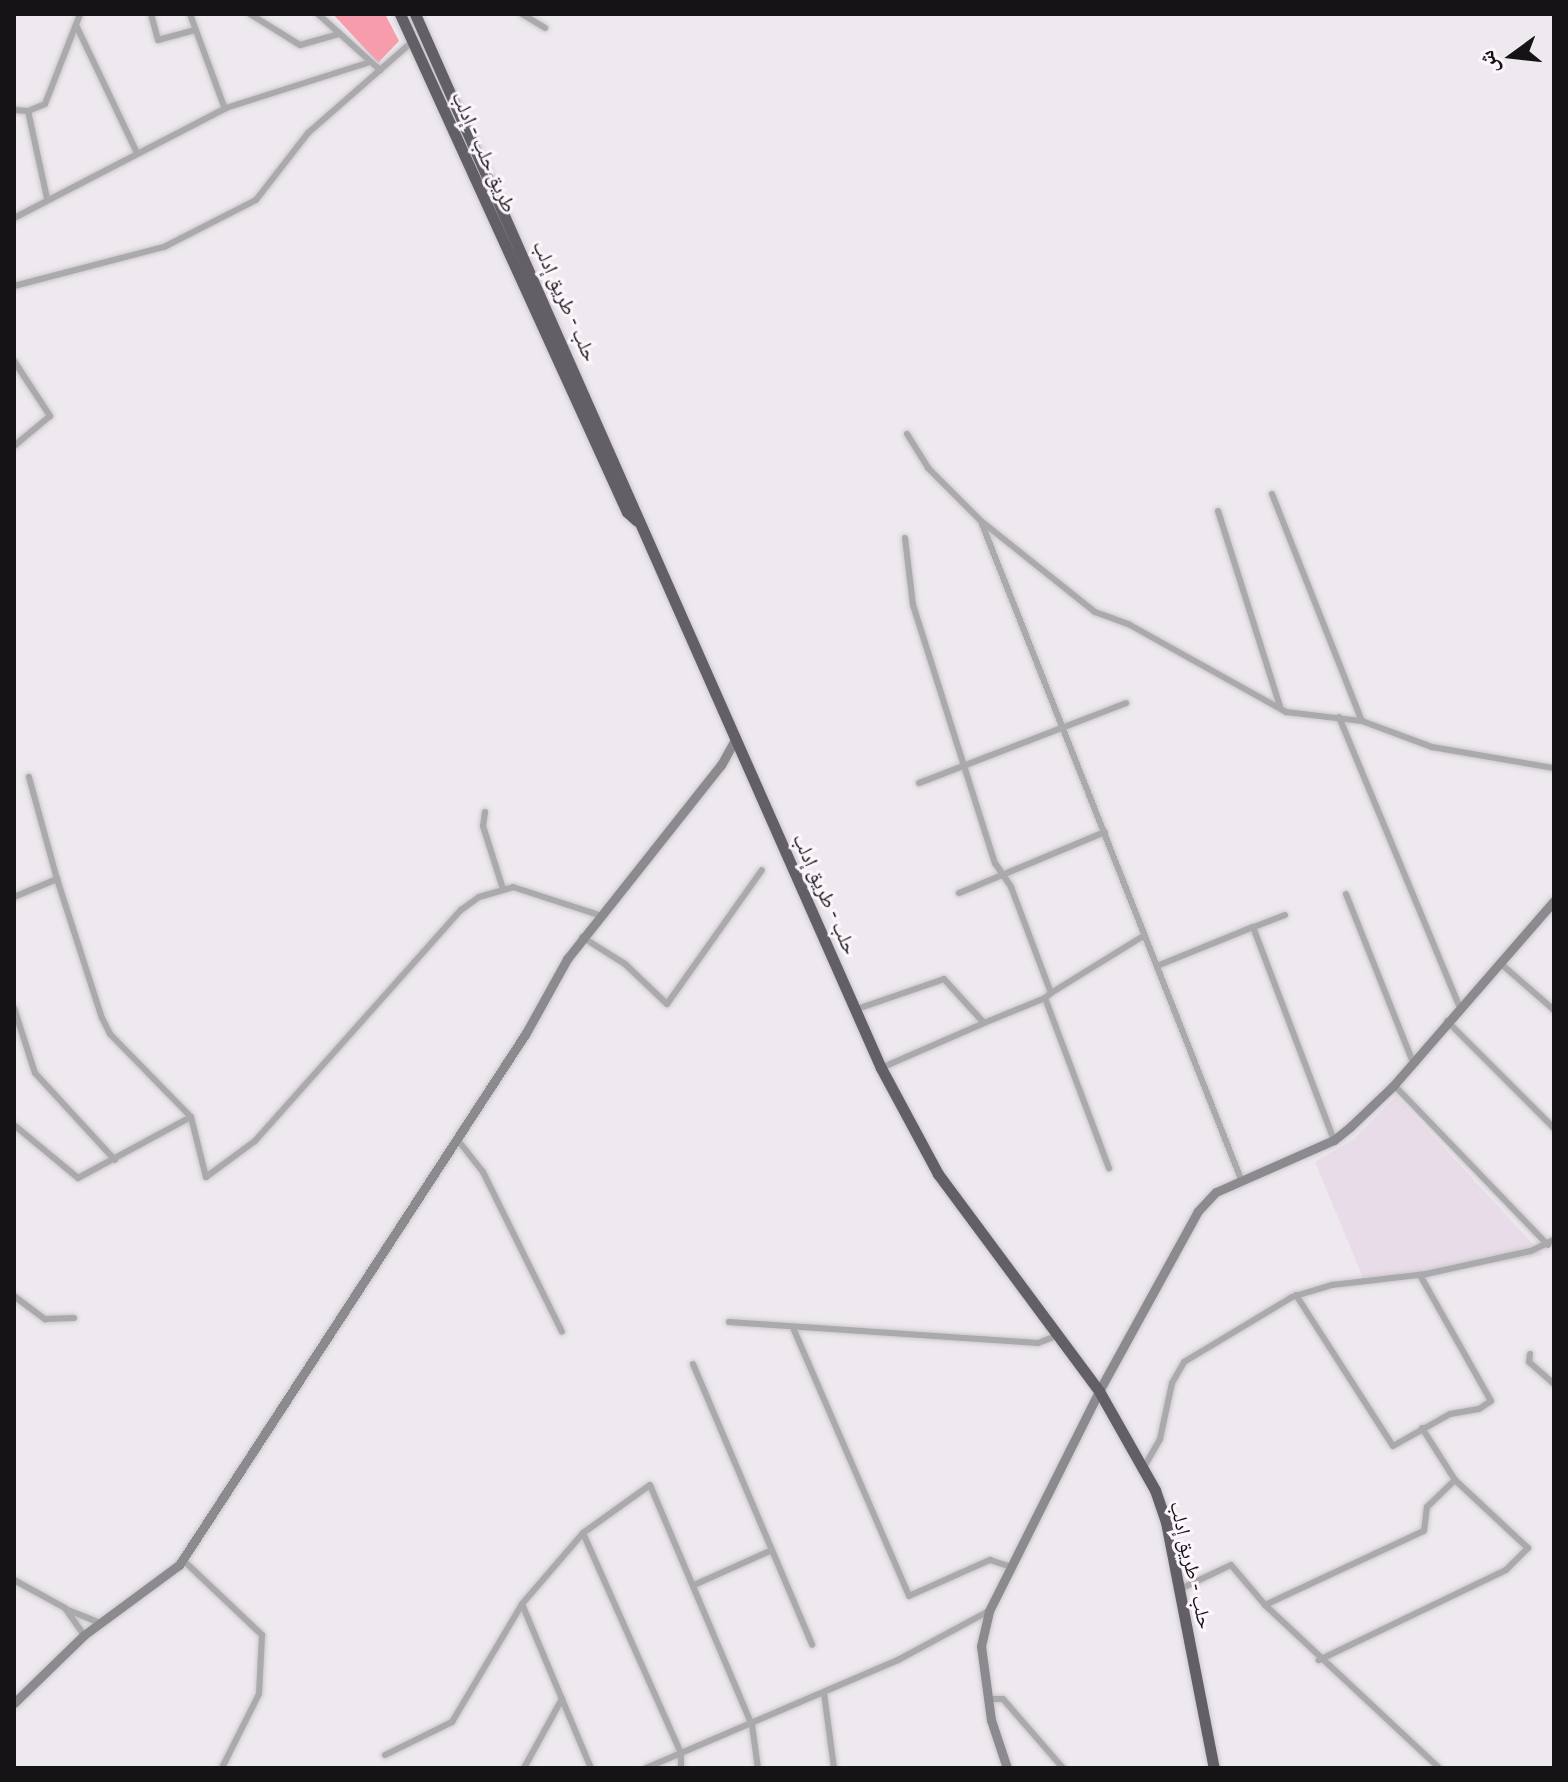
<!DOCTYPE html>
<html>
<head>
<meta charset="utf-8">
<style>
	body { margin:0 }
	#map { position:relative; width:1568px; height:1782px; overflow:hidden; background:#eee9ee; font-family:"Fira Sans Condensed","Noto Naskh Arabic",sans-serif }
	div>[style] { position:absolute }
	.built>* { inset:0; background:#e8dce8 }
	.green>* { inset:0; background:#f79caa }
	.roads { filter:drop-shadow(0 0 2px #cbc7cb) drop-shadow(0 0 2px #cbc7cb) }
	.street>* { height:6px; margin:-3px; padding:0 3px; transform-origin:3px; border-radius:3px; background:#aaa9ac }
	.secondary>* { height:9px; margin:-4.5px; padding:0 4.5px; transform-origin:4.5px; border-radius:4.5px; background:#8b8a8e }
	.highway>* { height:11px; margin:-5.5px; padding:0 5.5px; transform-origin:5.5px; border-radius:5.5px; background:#626066 }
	span { translate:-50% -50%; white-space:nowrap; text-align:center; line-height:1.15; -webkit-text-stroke:6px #fcf6fc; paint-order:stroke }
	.street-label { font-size:20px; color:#151315 }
	.frame { position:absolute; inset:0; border:16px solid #151315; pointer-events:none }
	.north { position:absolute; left:1472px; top:16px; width:80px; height:80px; -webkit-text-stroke:6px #fcf6fc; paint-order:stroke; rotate:255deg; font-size:22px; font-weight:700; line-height:32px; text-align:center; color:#151315 }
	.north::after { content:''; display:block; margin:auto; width:28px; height:36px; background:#151315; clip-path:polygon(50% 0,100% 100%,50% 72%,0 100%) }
</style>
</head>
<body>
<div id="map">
	<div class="built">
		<div style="clip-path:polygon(1396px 1096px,1543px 1255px,1366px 1285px,1315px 1162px,1354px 1139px)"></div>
	</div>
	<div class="green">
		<div style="clip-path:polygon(333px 14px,385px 14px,399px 41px,378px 63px)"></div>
	</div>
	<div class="roads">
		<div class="street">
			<div style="left:151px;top:14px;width:27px;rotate:75deg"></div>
			<div style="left:158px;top:40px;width:39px;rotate:-15deg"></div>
			<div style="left:190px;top:14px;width:101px;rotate:69.8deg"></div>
			<div style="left:250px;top:14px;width:59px;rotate:31.8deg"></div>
			<div style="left:300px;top:45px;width:41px;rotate:-15.8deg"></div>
			<div style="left:318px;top:14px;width:84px;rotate:42.1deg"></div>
			<div style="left:522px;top:14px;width:27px;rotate:31deg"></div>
			<div style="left:76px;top:25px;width:142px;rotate:64.5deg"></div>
			<div style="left:14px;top:110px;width:14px;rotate:4deg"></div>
			<div style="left:28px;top:111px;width:89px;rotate:77.7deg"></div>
			<div style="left:28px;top:111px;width:18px;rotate:-22deg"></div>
			<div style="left:45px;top:104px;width:97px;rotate:-68.7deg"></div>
			<div style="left:14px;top:218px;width:239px;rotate:-27.4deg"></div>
			<div style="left:226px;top:108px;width:148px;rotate:-17.7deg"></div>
			<div style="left:14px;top:286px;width:155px;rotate:-14.6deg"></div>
			<div style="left:164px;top:247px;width:103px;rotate:-27.1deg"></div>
			<div style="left:256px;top:200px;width:85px;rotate:-52.2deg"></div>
			<div style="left:308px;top:133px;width:140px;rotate:-41.2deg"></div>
			<div style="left:14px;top:361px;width:66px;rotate:56.8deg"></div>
			<div style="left:50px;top:416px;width:47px;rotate:140.2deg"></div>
			<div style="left:907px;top:434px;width:40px;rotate:58deg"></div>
			<div style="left:928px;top:468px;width:75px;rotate:45deg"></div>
			<div style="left:981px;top:521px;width:146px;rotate:38.6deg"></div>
			<div style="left:1095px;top:612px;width:37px;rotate:20deg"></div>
			<div style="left:1130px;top:625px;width:179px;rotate:29.1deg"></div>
			<div style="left:1286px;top:712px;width:77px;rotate:6.8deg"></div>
			<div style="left:1362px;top:721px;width:75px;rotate:20.4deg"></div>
			<div style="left:1432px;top:747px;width:124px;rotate:9.8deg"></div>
			<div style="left:1272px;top:494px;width:244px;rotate:68.4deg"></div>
			<div style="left:1218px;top:511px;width:205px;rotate:72.4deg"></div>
			<div style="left:982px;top:524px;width:704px;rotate:68.43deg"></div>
			<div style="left:905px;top:538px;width:67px;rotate:83.2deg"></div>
			<div style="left:913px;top:605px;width:271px;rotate:72.4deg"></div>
			<div style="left:995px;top:863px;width:29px;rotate:56deg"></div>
			<div style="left:1011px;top:887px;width:113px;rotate:69.3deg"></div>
			<div style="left:1051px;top:993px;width:8px;rotate:140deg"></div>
			<div style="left:1045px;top:998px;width:182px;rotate:69.4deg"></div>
			<div style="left:1339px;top:717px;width:315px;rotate:67.4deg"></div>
			<div style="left:919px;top:783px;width:222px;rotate:-21.1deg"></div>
			<div style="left:485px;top:812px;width:14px;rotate:98deg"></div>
			<div style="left:483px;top:826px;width:66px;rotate:72.4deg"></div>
			<div style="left:57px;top:879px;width:146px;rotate:72.1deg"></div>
			<div style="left:102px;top:1018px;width:18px;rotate:63deg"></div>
			<div style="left:110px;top:1034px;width:116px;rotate:45.7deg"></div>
			<div style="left:191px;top:1117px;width:62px;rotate:76deg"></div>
			<div style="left:206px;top:1177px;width:61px;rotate:-36.3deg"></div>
			<div style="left:255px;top:1141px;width:310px;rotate:-48.3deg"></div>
			<div style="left:461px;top:910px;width:22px;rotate:-36deg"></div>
			<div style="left:479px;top:897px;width:35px;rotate:-16deg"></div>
			<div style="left:513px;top:887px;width:90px;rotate:18deg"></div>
			<div style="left:959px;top:893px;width:158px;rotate:-22.7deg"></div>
			<div style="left:1346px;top:894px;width:181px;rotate:68.3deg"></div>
			<div style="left:14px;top:897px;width:47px;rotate:-22.7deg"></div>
			<div style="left:57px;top:879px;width:106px;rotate:-105.4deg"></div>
			<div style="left:1285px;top:915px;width:34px;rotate:159deg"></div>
			<div style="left:1253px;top:927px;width:228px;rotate:69.2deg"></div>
			<div style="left:582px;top:937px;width:51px;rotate:32.1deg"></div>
			<div style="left:625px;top:964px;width:58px;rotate:43.6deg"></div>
			<div style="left:667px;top:1004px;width:164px;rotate:-54.7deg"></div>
			<div style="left:1500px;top:963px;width:72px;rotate:41deg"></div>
			<div style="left:1157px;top:966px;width:104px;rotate:-22.1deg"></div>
			<div style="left:1051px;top:993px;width:110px;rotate:-31.7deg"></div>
			<div style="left:14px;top:1008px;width:68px;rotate:72.1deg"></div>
			<div style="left:35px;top:1073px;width:118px;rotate:47.4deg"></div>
			<div style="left:857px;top:1009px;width:92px;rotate:-19deg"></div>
			<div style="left:944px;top:979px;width:59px;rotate:47.7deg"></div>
			<div style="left:984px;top:1023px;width:66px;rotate:-22.3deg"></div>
			<div style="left:1447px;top:1021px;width:151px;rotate:45deg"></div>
			<div style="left:881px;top:1068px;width:112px;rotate:-23.6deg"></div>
			<div style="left:1394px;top:1085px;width:222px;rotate:46.1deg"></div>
			<div style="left:14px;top:1125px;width:83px;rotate:39.6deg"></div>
			<div style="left:78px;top:1178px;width:128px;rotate:-28.4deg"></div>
			<div style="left:457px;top:1139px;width:42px;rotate:51.8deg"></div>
			<div style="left:483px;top:1172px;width:178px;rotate:63.7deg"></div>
			<div style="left:1296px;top:1295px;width:179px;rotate:57.3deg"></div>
			<div style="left:1393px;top:1446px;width:65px;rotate:-29.3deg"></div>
			<div style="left:1450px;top:1414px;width:29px;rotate:-10deg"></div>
			<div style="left:1479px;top:1409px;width:14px;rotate:-34deg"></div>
			<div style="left:1491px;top:1401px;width:145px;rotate:-119.4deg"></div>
			<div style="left:14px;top:1296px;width:39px;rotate:37deg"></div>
			<div style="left:45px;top:1319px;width:29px;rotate:-2deg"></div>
			<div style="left:729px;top:1322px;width:310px;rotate:3.9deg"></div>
			<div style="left:1038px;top:1343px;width:22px;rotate:-21deg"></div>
			<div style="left:794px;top:1330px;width:290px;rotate:66.6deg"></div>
			<div style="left:909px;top:1596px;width:89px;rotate:-24deg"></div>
			<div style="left:990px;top:1560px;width:22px;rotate:18deg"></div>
			<div style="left:1530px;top:1354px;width:8px;rotate:97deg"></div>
			<div style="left:1529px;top:1362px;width:33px;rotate:41deg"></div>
			<div style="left:693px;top:1364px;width:305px;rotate:67deg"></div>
			<div style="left:1422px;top:1428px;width:62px;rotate:57.6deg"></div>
			<div style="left:1144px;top:1467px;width:32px;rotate:-60deg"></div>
			<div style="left:1160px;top:1439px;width:57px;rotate:-77.9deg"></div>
			<div style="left:1172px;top:1383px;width:24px;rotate:-60deg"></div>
			<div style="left:1184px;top:1362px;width:126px;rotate:-31deg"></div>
			<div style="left:1292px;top:1297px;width:42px;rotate:-16.7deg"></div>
			<div style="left:1332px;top:1285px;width:95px;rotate:-6.7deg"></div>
			<div style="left:1426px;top:1274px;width:107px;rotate:-12.4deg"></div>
			<div style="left:1531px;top:1251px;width:25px;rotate:-26deg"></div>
			<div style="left:583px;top:1533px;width:241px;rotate:66deg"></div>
			<div style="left:681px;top:1753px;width:15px;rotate:90deg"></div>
			<div style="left:183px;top:1560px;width:109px;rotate:43.5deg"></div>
			<div style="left:262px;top:1635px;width:59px;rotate:92.9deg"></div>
			<div style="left:259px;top:1694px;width:83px;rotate:116.6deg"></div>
			<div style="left:14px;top:1580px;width:58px;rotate:28.8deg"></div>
			<div style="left:65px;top:1608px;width:33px;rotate:55deg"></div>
			<div style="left:694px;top:1585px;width:85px;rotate:-24.2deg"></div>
			<div style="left:1180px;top:1589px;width:56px;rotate:-25.2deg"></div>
			<div style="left:1231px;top:1565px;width:52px;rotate:49.6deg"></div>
			<div style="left:1265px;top:1605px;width:175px;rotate:-25deg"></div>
			<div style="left:1424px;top:1531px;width:24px;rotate:-83deg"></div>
			<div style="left:1427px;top:1507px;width:39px;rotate:-44deg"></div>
			<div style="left:1455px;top:1480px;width:100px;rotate:43deg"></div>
			<div style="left:1528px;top:1548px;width:31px;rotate:135deg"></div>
			<div style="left:1506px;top:1570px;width:208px;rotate:154.3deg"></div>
			<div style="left:522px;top:1604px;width:178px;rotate:67.2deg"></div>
			<div style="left:1265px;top:1605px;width:238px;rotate:43.1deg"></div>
			<div style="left:68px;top:1610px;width:35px;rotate:22deg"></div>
			<div style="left:824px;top:1693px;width:76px;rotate:82.4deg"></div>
			<div style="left:988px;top:1699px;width:15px"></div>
			<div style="left:1003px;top:1699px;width:91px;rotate:49deg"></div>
			<div style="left:385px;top:1755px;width:75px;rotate:-26.2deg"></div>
			<div style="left:452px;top:1722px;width:137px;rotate:-59.3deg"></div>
			<div style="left:522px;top:1604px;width:94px;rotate:-49.3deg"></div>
			<div style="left:583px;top:1533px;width:82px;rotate:-35.6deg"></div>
			<div style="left:650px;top:1485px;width:261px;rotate:67deg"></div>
			<div style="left:752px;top:1725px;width:43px;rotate:82.1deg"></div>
			<div style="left:524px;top:1768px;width:79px;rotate:-61.2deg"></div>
			<div style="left:646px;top:1768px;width:274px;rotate:-23.2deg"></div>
			<div style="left:898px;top:1660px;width:103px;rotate:-28.3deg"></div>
		</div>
		<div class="secondary">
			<div style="left:14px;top:1703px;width:98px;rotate:-44.2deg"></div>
			<div style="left:84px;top:1635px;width:118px;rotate:-36.4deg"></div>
			<div style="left:179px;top:1565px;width:635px;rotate:-56.89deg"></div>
			<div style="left:526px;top:1033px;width:85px;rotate:-61deg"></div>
			<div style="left:567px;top:959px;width:248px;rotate:-51.6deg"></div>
			<div style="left:721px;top:765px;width:31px;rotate:-61deg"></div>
			<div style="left:1007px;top:1768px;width:51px;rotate:-108.4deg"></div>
			<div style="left:991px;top:1720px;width:75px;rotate:-97.7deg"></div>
			<div style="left:981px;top:1646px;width:36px;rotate:-77deg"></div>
			<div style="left:989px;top:1611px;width:246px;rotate:-63.4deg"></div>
			<div style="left:1099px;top:1391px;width:205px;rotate:-61.2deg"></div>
			<div style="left:1198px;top:1211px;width:26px;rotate:-47deg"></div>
			<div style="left:1216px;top:1192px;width:129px;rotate:-23.8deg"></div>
			<div style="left:1334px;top:1140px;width:21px;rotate:-39deg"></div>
			<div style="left:1350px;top:1127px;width:59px;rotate:-43.6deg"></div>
			<div style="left:1393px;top:1086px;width:245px;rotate:-49deg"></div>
		</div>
		<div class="highway">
			<div style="left:400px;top:14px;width:547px;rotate:65.5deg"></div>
			<div style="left:627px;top:512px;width:13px;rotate:42deg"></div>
			<div style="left:415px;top:14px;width:1152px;rotate:66.15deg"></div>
			<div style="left:881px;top:1068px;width:120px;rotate:61.7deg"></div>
			<div style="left:938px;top:1174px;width:270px;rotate:53.4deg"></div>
			<div style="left:1099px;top:1391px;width:114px;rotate:60.5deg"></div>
			<div style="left:1155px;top:1490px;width:34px;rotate:71deg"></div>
			<div style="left:1166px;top:1522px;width:251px;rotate:79deg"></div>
		</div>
	</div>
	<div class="street-label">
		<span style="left:484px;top:152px;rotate:66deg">طريق حلب - إدلب</span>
		<span style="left:565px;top:301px;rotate:66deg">حلب - طريق إدلب</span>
		<span style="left:825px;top:894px;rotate:66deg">حلب - طريق إدلب</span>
		<span style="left:1191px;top:1565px;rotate:77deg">حلب - طريق إدلب</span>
	</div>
	<div class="frame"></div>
	<div class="north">ش</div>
</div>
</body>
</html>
